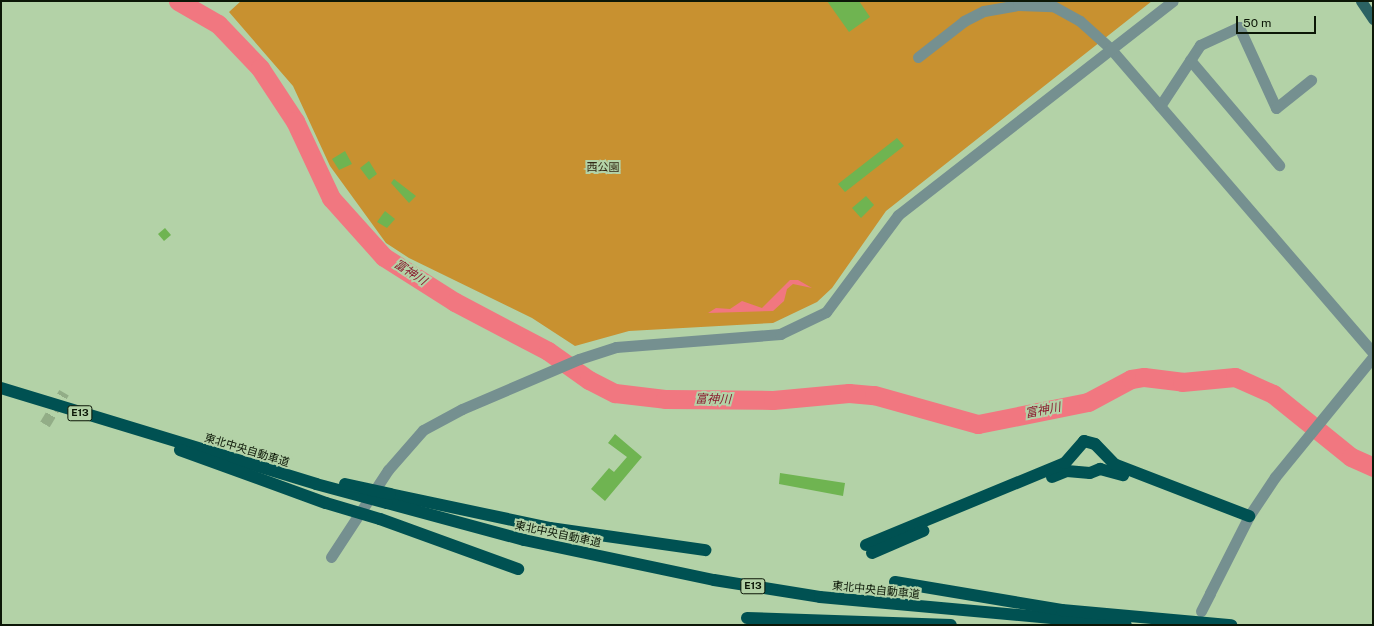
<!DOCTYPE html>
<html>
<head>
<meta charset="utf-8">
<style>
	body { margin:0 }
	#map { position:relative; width:1374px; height:626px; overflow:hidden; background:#b3d2a7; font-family:"Public Sans","Noto Sans JP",sans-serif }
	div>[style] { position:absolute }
	.green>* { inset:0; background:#c89130 }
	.water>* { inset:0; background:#f17780 }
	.river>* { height:19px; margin:-9.5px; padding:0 9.5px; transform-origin:9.5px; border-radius:9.5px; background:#f17780 }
	.building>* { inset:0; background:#6fb451 }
	.minor-tunnel>* { height:11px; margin-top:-5.5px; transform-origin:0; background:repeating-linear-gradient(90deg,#92ad87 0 11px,transparent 0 16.5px) }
	.minor>* { height:11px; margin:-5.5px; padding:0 5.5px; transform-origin:5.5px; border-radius:5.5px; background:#759090 }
	.tertiary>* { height:11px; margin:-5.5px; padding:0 5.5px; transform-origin:5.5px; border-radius:5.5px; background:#759090 }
	.primary>* { height:11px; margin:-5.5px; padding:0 5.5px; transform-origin:5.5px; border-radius:5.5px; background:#2b6263 }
	.motorway>* { height:12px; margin:-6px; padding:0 6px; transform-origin:6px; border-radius:6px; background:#005152 }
	.motorway-bridge>* { height:12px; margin:-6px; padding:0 6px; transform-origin:6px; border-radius:6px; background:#005152 }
	span { translate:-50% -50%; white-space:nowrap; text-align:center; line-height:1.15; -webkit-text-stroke:4px #b3d2a7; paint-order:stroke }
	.shield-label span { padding:1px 3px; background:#b3d2a7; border:1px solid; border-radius:3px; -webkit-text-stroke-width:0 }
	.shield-label { font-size:10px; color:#0c1707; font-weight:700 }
	.park-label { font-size:11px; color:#342815 }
	.street-label { font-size:11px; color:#0c1707 }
	.water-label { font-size:12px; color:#8b1d30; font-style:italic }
	.frame { position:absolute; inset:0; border:2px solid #0c1707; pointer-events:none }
	.scale { position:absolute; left:1236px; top:16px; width:80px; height:18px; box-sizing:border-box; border:2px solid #0c1707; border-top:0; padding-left:5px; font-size:12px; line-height:14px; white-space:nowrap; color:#0c1707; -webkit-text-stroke:3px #b3d2a7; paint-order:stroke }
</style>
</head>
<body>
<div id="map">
	<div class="green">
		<div style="clip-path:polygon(241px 1px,1152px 1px,886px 211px,832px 288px,817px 302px,773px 323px,629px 331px,575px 346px,532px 318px,409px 258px,386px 243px,330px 166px,293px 86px,229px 12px)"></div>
	</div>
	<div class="water">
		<div style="clip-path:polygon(790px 280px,798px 280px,812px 288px,793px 284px,787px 289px,784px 301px,773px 311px,708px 313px,716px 308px,730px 309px,742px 301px,762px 308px)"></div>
	</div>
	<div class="river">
		<div style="left:178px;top:1px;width:46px;rotate:29.9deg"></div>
		<div style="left:218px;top:24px;width:61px;rotate:46.3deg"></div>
		<div style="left:260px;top:68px;width:64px;rotate:56.6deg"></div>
		<div style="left:295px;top:121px;width:85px;rotate:64.9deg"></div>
		<div style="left:331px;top:198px;width:79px;rotate:48.1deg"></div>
		<div style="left:384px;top:257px;width:84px;rotate:32.4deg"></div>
		<div style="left:455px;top:302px;width:105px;rotate:27.8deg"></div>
		<div style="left:548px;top:351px;width:50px;rotate:35.3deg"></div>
		<div style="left:589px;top:380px;width:29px;rotate:27deg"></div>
		<div style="left:615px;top:393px;width:50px;rotate:6.8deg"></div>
		<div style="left:665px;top:399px;width:108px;rotate:0.5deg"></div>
		<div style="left:773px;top:400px;width:76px;rotate:-5.3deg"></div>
		<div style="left:849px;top:393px;width:25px;rotate:5deg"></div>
		<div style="left:874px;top:395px;width:108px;rotate:15.6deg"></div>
		<div style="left:978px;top:424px;width:112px;rotate:-11.3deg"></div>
		<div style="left:1088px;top:402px;width:49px;rotate:-28.1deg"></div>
		<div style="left:1131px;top:379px;width:13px;rotate:-9deg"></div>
		<div style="left:1144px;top:377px;width:38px;rotate:7deg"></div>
		<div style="left:1182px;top:382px;width:53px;rotate:-5.4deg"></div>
		<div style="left:1235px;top:377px;width:42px;rotate:24.1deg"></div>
		<div style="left:1273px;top:394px;width:100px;rotate:38.9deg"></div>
		<div style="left:1351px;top:457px;width:24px;rotate:24deg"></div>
	</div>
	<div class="building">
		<div style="clip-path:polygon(827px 1px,859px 1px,870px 17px,849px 32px)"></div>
		<div style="clip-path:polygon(897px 138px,904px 146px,845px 192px,838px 184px)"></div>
		<div style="clip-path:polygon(345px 151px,352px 164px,339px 170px,332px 159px)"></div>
		<div style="clip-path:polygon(369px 161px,377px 174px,369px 180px,360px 168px)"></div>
		<div style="clip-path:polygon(394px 179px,416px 196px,409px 203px,391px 183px)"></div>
		<div style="clip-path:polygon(866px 196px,874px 205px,861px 218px,852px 208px)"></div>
		<div style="clip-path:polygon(385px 211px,395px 219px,387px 228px,377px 222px)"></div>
		<div style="clip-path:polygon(165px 228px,171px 235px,164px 241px,158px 234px)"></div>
		<div style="clip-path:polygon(615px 434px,642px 457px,605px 501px,591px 489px,609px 468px,614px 472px,627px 457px,608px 443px)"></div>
		<div style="clip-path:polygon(780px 473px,845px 483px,843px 496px,779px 484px)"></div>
	</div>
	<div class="minor-tunnel">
		<div style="left:45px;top:424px;width:37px;rotate:-59deg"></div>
	</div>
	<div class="minor">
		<div style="left:1190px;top:60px;width:138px;rotate:49.7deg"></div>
		<div style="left:1160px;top:106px;width:73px;rotate:-56.7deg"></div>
		<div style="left:1200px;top:45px;width:43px;rotate:-24.8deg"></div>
		<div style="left:1239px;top:27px;width:89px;rotate:65.4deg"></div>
		<div style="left:1276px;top:108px;width:45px;rotate:-38.7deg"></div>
		<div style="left:331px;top:557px;width:104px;rotate:-56.8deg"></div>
		<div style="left:388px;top:470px;width:53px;rotate:-48.8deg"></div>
		<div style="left:423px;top:430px;width:44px;rotate:-28.3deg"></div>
		<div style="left:462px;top:409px;width:127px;rotate:-23.1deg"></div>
		<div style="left:1201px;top:611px;width:20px;rotate:-63deg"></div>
	</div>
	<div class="tertiary">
		<div style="left:918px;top:57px;width:58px;rotate:-38deg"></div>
		<div style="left:964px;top:21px;width:22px;rotate:-27deg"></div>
		<div style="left:984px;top:11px;width:35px;rotate:-10deg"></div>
		<div style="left:1018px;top:5px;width:35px;rotate:2deg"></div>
		<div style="left:1053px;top:6px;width:31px;rotate:29deg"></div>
		<div style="left:1080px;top:21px;width:40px;rotate:42deg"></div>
		<div style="left:1110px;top:48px;width:403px;rotate:49.2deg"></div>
		<div style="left:579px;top:359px;width:39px;rotate:-18deg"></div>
		<div style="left:616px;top:347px;width:165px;rotate:-4.5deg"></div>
		<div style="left:780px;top:334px;width:51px;rotate:-25.6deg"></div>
		<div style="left:826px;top:312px;width:121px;rotate:-53.4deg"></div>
		<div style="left:898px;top:215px;width:348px;rotate:-37.9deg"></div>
		<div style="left:1210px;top:593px;width:86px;rotate:-63.1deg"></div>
		<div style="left:1249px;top:516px;width:47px;rotate:-56.3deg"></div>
		<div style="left:1275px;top:477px;width:155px;rotate:-50.8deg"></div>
	</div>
	<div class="primary">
		<div style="left:1361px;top:1px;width:22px;rotate:56deg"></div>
	</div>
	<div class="motorway">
		<div style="left:1px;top:388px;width:329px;rotate:16.9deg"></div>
		<div style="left:180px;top:450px;width:155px;rotate:20deg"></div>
		<div style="left:1052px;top:477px;width:16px;rotate:-22deg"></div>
		<div style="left:1067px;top:471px;width:23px;rotate:5deg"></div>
		<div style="left:1090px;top:473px;width:11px;rotate:-22deg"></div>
		<div style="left:1100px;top:469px;width:24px;rotate:15deg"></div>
		<div style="left:390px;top:494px;width:164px;rotate:12deg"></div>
		<div style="left:550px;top:528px;width:157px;rotate:8.1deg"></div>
		<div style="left:387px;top:503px;width:142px;rotate:15.1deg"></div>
		<div style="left:524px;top:540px;width:194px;rotate:11.9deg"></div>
		<div style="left:714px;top:580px;width:107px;rotate:9.1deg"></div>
		<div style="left:820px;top:597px;width:307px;rotate:5.2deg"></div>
		<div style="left:380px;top:519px;width:147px;rotate:19.9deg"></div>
		<div style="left:866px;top:545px;width:215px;rotate:-22.4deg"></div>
		<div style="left:1065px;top:463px;width:29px;rotate:-49deg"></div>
		<div style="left:1084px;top:441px;width:11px;rotate:15deg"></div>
		<div style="left:1095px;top:444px;width:28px;rotate:46deg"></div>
		<div style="left:1114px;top:464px;width:145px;rotate:21.1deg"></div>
		<div style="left:872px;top:553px;width:56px;rotate:-23.3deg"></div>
		<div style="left:895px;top:582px;width:169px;rotate:9.5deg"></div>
		<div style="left:1062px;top:610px;width:170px;rotate:5.1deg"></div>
		<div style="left:747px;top:618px;width:204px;rotate:2deg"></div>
	</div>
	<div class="motorway-bridge">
		<div style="left:316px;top:484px;width:73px;rotate:15deg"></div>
		<div style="left:345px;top:484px;width:46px;rotate:12.5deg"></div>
		<div style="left:326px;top:503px;width:56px;rotate:16.5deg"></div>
	</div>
	<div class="shield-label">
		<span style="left:80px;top:413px">E13</span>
		<span style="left:753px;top:586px">E13</span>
	</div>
	<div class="park-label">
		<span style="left:603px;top:167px">西公園</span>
	</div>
	<div class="street-label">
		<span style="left:247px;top:450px;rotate:17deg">東北中央自動車道</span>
		<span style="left:558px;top:534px;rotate:12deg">東北中央自動車道</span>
		<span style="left:876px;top:590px;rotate:6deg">東北中央自動車道</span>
	</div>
	<div class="water-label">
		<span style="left:410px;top:273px;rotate:33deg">富神川</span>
		<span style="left:713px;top:400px;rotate:1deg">富神川</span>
		<span style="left:1043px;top:411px;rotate:-11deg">富神川</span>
	</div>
	<div class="frame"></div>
	<div class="scale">50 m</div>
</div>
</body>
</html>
